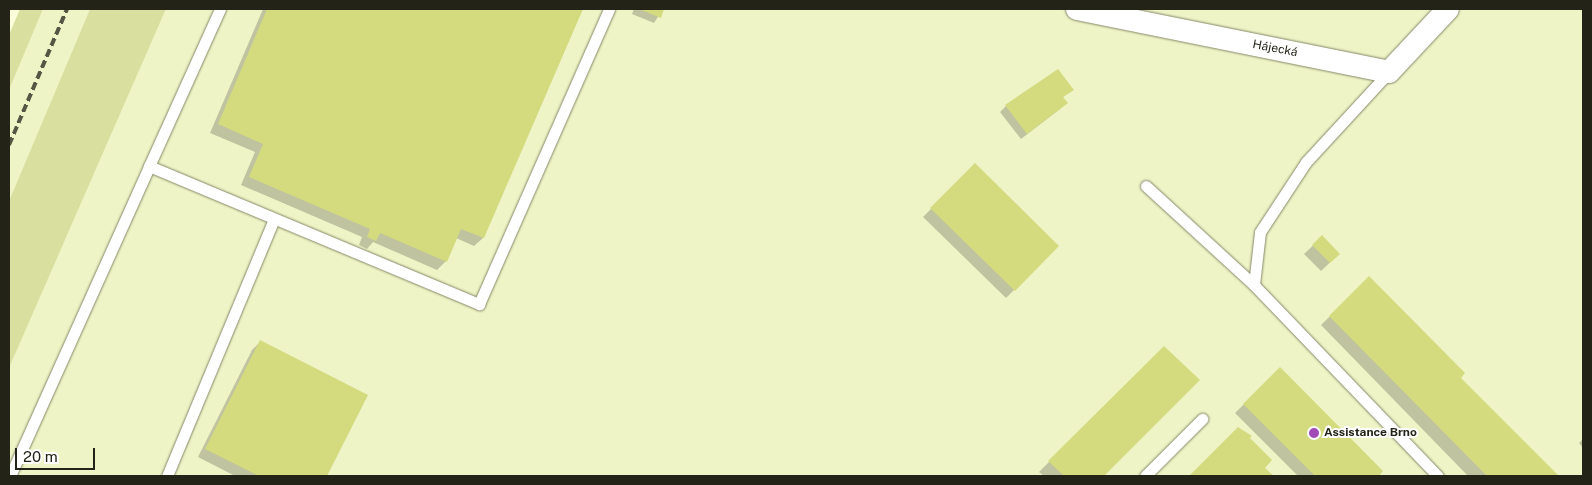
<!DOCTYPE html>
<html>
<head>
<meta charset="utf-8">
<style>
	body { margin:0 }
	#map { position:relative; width:1592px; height:485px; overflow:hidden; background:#fbffda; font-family:"Public Sans",sans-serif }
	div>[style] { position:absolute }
	.built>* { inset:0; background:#eff4c7 }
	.green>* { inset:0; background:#d9df9e }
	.shadow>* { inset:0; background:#0003 }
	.building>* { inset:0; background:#d4da7e }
	.roads { filter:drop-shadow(0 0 1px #858867) drop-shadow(0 0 1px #858867) }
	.lane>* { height:11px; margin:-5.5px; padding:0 5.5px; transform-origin:5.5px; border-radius:5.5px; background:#fff }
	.street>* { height:22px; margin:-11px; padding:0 11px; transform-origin:11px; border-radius:11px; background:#fff }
	.rail>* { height:4px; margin-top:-2px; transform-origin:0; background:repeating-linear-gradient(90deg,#555744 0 8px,transparent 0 12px) }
	.dots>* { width:14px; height:14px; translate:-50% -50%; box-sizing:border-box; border:2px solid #fff; border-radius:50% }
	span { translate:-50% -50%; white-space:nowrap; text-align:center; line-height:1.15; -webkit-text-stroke:4px #fff; paint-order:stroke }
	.street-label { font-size:12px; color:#232417 }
	.poi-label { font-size:12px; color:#232417; font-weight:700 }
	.left { translate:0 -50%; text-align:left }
	.frame { position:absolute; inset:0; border:10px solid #232417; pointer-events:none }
	.scale { position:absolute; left:15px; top:448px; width:80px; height:22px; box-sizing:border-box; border:2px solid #232417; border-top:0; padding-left:6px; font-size:15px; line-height:18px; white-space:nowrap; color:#232417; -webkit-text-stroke:4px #fff; paint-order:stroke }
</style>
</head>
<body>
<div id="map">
	<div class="built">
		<div style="clip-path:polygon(43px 9px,90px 9px,9px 201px,9px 90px)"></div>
		<div style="clip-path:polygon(166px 9px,1583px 9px,1583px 476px,9px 476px,9px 368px)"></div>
	</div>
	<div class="green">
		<div style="clip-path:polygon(20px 9px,43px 9px,9px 90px,9px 35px)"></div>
		<div style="clip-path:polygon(90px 9px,166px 9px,9px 368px,9px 201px)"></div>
	</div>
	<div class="shadow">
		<div style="clip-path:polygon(263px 9px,581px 9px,483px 238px,474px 246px,456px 238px,446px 261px,437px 270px,373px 242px,367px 249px,359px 245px,362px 237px,241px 185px,255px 152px,210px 133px)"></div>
		<div style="clip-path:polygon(634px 9px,663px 9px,654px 23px,632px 14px)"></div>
		<div style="clip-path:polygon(1072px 89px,1062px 98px,1066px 103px,1060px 109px,1021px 139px,1000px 112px,1006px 106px)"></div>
		<div style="clip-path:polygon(975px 165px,1058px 246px,1006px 298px,923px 217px)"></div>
		<div style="clip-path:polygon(1322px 237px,1339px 254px,1321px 271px,1304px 254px)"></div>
		<div style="clip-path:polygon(1369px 278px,1463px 373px,1423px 414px,1461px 380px,1557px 476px,1468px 476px,1321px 325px)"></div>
		<div style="clip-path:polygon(260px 342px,367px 396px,326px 476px,235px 476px,198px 457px,252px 350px)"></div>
		<div style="clip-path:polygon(1164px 347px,1198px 380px,1102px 476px,1044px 476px,1039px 472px)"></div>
		<div style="clip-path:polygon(1280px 369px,1382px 471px,1377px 476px,1298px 476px,1235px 413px)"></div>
		<div style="clip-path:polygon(1238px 428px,1250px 436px,1248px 438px,1263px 468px,1272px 476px,1190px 476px)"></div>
		<div style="clip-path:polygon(1583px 439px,1583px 448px,1579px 443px)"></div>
	</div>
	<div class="building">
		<div style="clip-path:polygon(267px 9px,583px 9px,484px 238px,461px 229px,447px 262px,380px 233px,376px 241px,367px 237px,370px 229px,249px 177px,263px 144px,218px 124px)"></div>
		<div style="clip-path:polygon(639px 9px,664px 9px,661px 18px)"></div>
		<div style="clip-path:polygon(1058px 69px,1074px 90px,1063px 97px,1068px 103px,1027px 134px,1005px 105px)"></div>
		<div style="clip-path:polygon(975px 163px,1059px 246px,1015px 291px,930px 208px)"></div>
		<div style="clip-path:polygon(1322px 235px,1340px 254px,1330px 263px,1312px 245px)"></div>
		<div style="clip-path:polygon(1369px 276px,1465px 373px,1461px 378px,1559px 476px,1487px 476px,1329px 316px)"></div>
		<div style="clip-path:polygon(260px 340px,368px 395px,327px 476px,259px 476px,205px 449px)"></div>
		<div style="clip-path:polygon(1164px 346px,1200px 380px,1104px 476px,1064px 476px,1048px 461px)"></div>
		<div style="clip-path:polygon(1280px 367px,1383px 471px,1379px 476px,1315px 476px,1243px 404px)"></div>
		<div style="clip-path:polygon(1238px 427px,1252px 436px,1250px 438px,1272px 460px,1265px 468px,1274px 476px,1189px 476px)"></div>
	</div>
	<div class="roads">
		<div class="lane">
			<div style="left:220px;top:9px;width:172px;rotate:114.3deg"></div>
			<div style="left:149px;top:166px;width:358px;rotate:22.7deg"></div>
			<div style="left:479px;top:304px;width:322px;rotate:-66.2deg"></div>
			<div style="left:1389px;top:72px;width:122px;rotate:132.7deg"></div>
			<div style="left:1306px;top:162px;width:84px;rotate:123.3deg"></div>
			<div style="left:1260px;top:232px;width:53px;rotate:96.5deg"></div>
			<div style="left:1254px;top:285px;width:265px;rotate:46.1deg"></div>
			<div style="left:1146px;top:186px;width:147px;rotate:42.5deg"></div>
			<div style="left:10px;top:476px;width:340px;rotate:-65.8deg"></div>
			<div style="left:167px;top:476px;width:278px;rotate:-67.4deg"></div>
			<div style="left:1145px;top:476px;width:81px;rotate:-45deg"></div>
		</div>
		<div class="street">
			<div style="left:1077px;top:9px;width:318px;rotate:11.4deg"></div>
			<div style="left:1389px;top:72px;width:86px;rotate:-46.9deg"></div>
		</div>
	</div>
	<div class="rail">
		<div style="left:9px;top:145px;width:148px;rotate:-66.9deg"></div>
	</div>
	<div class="dots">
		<div style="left:1314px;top:433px;background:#a24ab6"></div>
	</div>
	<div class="street-label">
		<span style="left:1275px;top:49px;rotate:11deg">Hájecká</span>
	</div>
	<div class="poi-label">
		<span class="left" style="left:1324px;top:433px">Assistance Brno</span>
	</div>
	<div class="frame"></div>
	<div class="scale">20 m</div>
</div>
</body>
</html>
